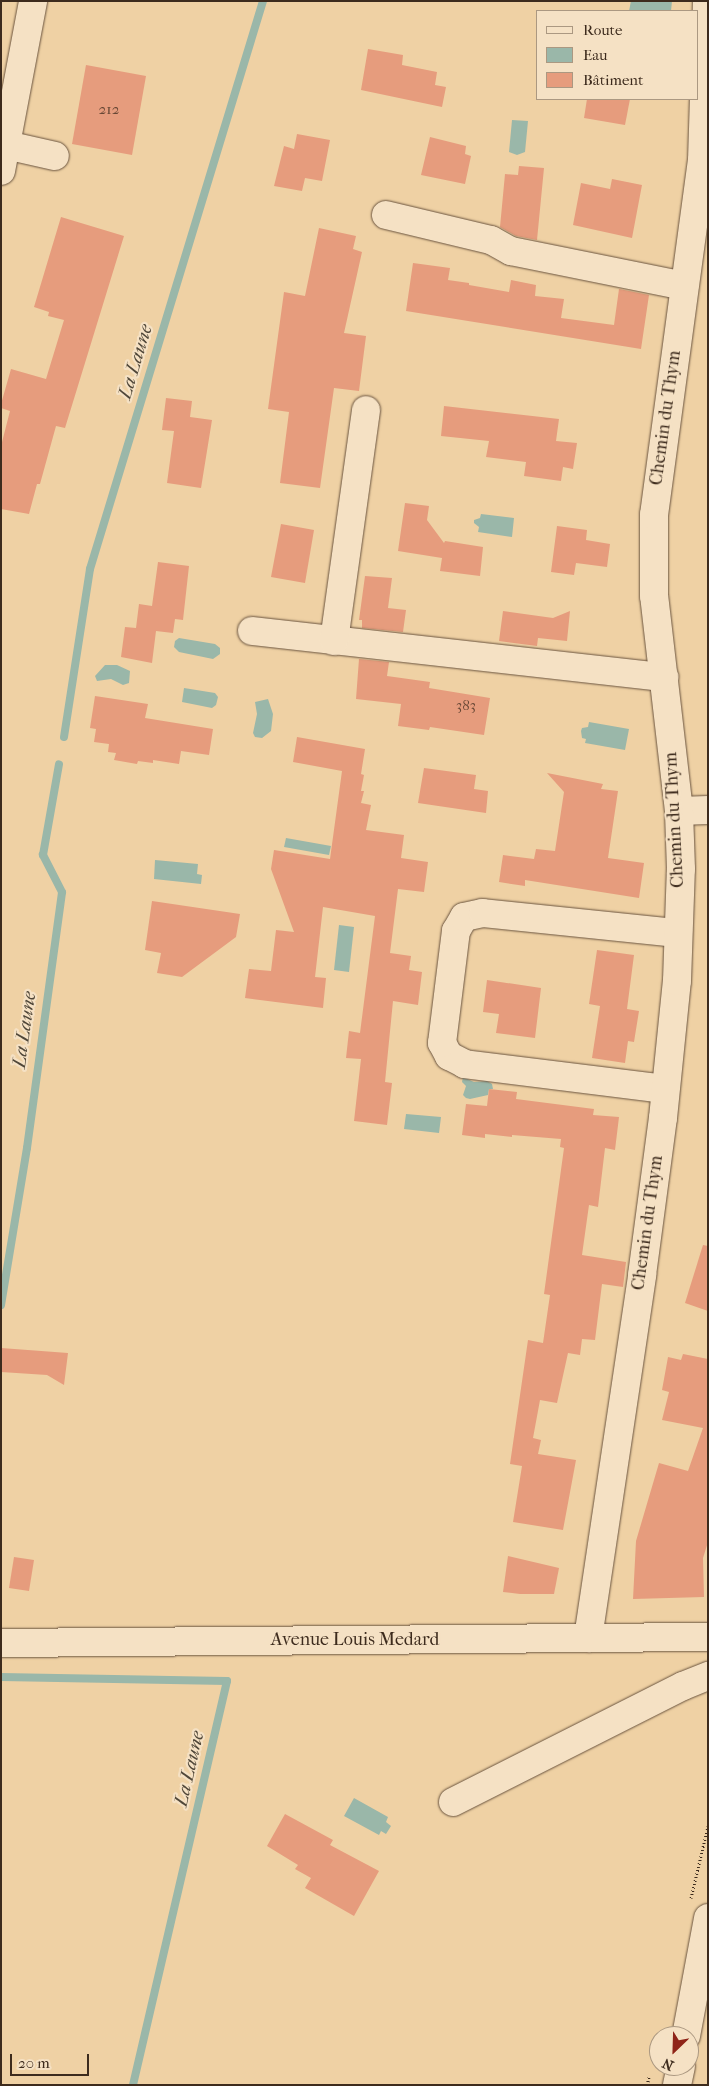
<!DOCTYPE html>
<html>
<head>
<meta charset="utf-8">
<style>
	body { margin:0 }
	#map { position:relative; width:709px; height:2086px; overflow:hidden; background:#efd1a4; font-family:"IM FELL French Canon",serif }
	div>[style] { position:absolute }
	.water>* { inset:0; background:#9ab7a9 }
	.stream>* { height:8px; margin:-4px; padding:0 4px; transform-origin:4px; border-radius:4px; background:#9ab7a9 }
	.building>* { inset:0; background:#e69c7d }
	.path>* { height:3px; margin-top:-1.5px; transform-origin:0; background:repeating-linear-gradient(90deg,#3d2b1d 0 1px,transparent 0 3.5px) }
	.roads { filter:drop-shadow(0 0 1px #6a543f) drop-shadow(0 0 1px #6a543f) }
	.minor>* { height:28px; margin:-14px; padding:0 14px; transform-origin:14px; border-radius:14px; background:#f5e1c4 }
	span { translate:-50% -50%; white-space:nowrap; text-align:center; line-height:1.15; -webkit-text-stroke:4.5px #f5e1c4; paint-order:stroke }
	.number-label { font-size:15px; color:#674735 }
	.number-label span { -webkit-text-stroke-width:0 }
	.street-label { font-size:18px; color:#3d2b1d }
	.water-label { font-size:19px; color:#504739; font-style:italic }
	.frame { position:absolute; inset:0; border:2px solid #3d2b1d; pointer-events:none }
	.legend { position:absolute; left:536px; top:10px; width:162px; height:90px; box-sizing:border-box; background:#f5e1c4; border:1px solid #ab9881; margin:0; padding:6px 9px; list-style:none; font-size:15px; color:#3d2b1d }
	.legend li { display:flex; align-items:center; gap:10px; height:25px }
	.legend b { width:25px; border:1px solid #ab9881 }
	.north { position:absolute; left:649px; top:2026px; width:50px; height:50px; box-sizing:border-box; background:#f5e1c4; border:1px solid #ab9881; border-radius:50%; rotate:204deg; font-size:14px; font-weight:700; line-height:20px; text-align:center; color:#3d2b1d }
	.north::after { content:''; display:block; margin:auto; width:18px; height:22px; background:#8f2418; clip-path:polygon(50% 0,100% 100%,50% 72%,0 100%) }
	.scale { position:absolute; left:10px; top:2054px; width:79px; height:22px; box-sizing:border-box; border:2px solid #3d2b1d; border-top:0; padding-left:6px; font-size:15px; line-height:18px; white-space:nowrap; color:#3d2b1d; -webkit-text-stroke:4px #f5e1c4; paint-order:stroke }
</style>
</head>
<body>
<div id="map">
	<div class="water">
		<div style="clip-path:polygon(631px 1px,672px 1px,671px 11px,629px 11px)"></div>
		<div style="clip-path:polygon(512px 120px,528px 121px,525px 152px,517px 155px,509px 152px)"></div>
		<div style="clip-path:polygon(481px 514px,514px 518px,512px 537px,478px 532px,479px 527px,474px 523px,474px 520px,480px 518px)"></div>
		<div style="clip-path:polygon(179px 638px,215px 644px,220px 648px,220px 654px,213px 659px,179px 652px,174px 647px,175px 641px)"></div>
		<div style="clip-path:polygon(105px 665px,117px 665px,130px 671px,129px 683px,123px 685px,111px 679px,97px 681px,95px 676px)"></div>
		<div style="clip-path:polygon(184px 688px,215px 693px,218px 697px,216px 705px,212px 708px,182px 702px)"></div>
		<div style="clip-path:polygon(268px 699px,273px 714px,271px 731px,262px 738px,255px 737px,253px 733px,257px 714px,255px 702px)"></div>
		<div style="clip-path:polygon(589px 722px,629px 729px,625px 750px,585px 743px,586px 739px,582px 738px,581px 731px,582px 728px,588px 727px)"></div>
		<div style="clip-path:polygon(286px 838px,331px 846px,329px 855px,284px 847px)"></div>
		<div style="clip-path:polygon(155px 860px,198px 864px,197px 874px,202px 875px,201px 884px,154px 879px)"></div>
		<div style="clip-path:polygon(339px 925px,354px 927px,349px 972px,334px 970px)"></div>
		<div style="clip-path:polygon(463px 1077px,474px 1082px,487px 1081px,492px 1084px,493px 1089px,489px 1089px,488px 1095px,470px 1099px,466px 1098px,463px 1095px,466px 1086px,462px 1082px)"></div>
		<div style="clip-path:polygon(406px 1114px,441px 1117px,439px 1133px,404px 1129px)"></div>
		<div style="clip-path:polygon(354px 1798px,388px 1817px,386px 1822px,391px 1826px,386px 1834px,381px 1831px,379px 1835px,344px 1816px)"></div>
	</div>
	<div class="stream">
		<div style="left:64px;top:737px;width:170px;rotate:-81.2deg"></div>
		<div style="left:90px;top:569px;width:594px;rotate:-73.06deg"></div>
		<div style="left:1px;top:1305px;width:159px;rotate:-80.6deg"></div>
		<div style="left:27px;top:1148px;width:258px;rotate:-82.2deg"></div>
		<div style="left:62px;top:892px;width:42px;rotate:-117.2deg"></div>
		<div style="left:43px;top:855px;width:92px;rotate:-80deg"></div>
		<div style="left:1px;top:1677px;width:226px;rotate:1deg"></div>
		<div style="left:227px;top:1681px;width:415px;rotate:103.1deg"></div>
	</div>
	<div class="building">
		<div style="clip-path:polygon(368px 49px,403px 55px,402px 65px,437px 72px,435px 85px,446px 87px,442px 107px,361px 90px)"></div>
		<div style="clip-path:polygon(86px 65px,146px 76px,132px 155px,72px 144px)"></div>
		<div style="clip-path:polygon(587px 99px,630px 99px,625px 125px,584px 118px)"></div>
		<div style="clip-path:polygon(297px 134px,330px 140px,322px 181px,305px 178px,302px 191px,274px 186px,284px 146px,294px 149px)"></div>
		<div style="clip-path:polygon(430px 137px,466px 146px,465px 154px,471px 156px,465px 184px,421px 175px)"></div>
		<div style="clip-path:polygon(519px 166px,544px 168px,537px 240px,516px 236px,500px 227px,505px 174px,518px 175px)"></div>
		<div style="clip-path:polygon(612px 179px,642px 185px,632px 238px,573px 225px,581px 183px,610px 189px)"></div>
		<div style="clip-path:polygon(61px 217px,124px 236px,65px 428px,56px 426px,40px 484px,37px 484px,29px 514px,1px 509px,1px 446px,10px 411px,1px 408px,1px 404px,11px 369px,46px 379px,64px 320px,48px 316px,49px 312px,34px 307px)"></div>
		<div style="clip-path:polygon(319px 228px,356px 236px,353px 249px,362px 252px,344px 333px,366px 336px,359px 391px,334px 388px,320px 488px,280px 483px,289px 412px,268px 409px,284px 292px,305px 296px)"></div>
		<div style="clip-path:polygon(413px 263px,450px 268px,448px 280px,469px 283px,469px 285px,509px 292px,511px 280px,536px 285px,535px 296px,564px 299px,561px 318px,614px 325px,619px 289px,649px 295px,641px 349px,406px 311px)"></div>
		<div style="clip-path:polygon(166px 398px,192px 401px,190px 417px,212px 420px,201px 488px,167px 483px,174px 431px,162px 430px)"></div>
		<div style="clip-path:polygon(444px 406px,559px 419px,556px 441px,577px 443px,573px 469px,563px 467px,561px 481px,524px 476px,526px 462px,486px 457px,489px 441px,441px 436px)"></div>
		<div style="clip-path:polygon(405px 503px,429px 506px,427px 520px,444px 543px,445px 541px,483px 547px,480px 576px,440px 571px,442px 558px,398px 551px)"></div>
		<div style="clip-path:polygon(281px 524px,314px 530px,305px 583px,271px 577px)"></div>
		<div style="clip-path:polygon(557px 526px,587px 530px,586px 540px,610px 544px,607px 567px,576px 563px,574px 575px,551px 572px)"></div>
		<div style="clip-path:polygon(158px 562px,189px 566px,183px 620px,175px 619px,173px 633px,156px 631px,152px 663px,121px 657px,125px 627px,136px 628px,139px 604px,152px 606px)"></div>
		<div style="clip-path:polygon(365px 576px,392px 578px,388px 608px,406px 610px,403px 632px,362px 628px,362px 620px,359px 620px)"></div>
		<div style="clip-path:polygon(503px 611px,553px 618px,570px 611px,567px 641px,538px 638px,537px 646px,499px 641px)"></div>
		<div style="clip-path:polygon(359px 659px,389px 662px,387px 676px,430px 682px,429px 688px,490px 698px,484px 735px,430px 727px,429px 730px,398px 726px,401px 704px,356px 699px)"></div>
		<div style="clip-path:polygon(95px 696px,148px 704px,145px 718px,213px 729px,209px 755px,181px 751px,179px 764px,153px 760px,153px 763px,138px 761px,137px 764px,114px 760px,116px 753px,108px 752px,109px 744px,94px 742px,96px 729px,90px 728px)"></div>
		<div style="clip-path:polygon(297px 737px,365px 749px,361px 774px,364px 775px,361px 791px,364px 791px,361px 803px,371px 805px,366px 830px,404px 835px,401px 858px,428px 862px,424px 892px,398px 889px,390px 953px,411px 956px,409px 970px,422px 972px,418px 1005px,393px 1001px,385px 1082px,392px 1083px,387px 1125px,354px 1121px,361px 1059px,346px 1058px,349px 1031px,360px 1033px,375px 916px,323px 907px,315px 977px,326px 978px,323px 1008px,245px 998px,249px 969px,271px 971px,276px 930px,294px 932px,271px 869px,274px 850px,330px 859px,342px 771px,293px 762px)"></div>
		<div style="clip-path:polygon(424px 768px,476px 775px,474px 789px,488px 791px,486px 813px,418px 803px)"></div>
		<div style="clip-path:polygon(547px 773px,603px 784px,601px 789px,618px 791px,608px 858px,644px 863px,639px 898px,525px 880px,525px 886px,499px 882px,503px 855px,534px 859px,536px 849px,555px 851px,564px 792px)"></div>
		<div style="clip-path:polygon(152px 901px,240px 914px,236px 937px,182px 977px,157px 973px,161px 953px,145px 950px)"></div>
		<div style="clip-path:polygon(597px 950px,634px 955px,627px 1009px,639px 1011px,634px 1042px,628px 1041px,625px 1063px,592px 1058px,600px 1006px,589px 1004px)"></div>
		<div style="clip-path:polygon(487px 980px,541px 988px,535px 1038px,496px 1033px,499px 1014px,483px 1012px)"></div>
		<div style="clip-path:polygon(489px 1089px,517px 1092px,516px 1099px,594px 1109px,593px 1115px,619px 1117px,615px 1150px,605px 1148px,598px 1207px,589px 1205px,582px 1255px,626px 1262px,623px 1287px,602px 1284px,595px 1340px,582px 1339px,580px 1355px,568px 1353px,557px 1403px,540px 1400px,533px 1438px,541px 1440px,538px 1454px,576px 1460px,563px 1530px,513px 1522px,522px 1466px,510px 1464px,528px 1340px,543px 1343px,550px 1295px,544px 1294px,564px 1148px,560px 1147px,561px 1139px,512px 1135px,512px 1137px,485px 1134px,485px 1138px,462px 1135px,466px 1104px,487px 1106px)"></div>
		<div style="clip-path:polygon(703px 1245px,708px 1246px,708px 1311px,685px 1303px)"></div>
		<div style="clip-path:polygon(1px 1348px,68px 1353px,64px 1385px,47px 1375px,1px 1372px)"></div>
		<div style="clip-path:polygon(683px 1354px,708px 1359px,708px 1542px,703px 1558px,704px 1597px,633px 1599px,636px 1541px,659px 1463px,688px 1471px,703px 1428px,662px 1420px,669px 1392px,662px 1390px,668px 1357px,681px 1360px)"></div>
		<div style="clip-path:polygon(508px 1556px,559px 1568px,554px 1594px,520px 1594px,503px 1592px)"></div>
		<div style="clip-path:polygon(14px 1557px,34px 1560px,29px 1591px,9px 1588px)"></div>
		<div style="clip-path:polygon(285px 1814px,333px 1840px,330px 1845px,379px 1871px,354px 1916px,305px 1888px,311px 1878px,295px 1869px,298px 1865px,267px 1846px)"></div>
	</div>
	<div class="path">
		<div style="left:691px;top:1898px;width:74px;rotate:-76.7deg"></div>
		<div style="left:653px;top:2059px;width:22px;rotate:-77deg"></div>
		<div style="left:647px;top:2085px;width:8px;rotate:-76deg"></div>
	</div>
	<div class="roads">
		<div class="minor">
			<div style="left:6px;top:145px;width:50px;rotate:12.7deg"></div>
			<div style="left:1px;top:171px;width:173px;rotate:-79.3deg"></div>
			<div style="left:386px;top:215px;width:108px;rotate:13.4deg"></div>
			<div style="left:491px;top:240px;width:23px;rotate:29deg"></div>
			<div style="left:511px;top:251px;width:177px;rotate:11.4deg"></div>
			<div style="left:252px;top:631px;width:415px;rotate:6.4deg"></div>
			<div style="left:334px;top:641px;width:233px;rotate:-82.1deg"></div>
			<div style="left:679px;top:811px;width:29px;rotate:-2deg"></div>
			<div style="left:665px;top:1089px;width:202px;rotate:-172.9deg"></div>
			<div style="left:465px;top:1064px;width:18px;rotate:-153deg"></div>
			<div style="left:449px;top:1056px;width:15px;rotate:-118deg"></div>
			<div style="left:442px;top:1043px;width:113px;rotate:-82.9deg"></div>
			<div style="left:456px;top:931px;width:16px;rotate:-60deg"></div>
			<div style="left:464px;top:917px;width:19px;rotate:-12deg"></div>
			<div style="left:483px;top:913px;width:196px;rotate:5.9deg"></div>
			<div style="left:588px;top:1638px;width:367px;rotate:-81.5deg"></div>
			<div style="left:642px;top:1275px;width:158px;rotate:-82.4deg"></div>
			<div style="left:663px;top:1118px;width:138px;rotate:-84.2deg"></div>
			<div style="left:677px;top:981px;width:112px;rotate:-88deg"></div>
			<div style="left:681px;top:869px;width:58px;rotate:-92deg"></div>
			<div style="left:679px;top:811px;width:216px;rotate:-96.6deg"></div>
			<div style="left:654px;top:596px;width:81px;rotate:-90deg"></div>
			<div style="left:654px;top:515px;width:357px;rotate:-82.3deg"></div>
			<div style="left:702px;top:161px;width:160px;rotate:-88.2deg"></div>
			<div style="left:1px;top:1643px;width:707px;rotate:-0.49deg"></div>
			<div style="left:453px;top:1802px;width:258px;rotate:-26.8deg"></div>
			<div style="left:683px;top:1686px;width:27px;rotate:-22deg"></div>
			<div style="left:686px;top:2036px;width:120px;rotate:-79.4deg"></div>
			<div style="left:677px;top:2085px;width:19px;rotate:-78deg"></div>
		</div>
	</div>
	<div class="number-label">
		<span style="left:109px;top:110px">212</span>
		<span style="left:466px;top:706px">383</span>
	</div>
	<div class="street-label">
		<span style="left:666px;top:418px;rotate:-82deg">Chemin du Thym</span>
		<span style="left:675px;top:820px;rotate:-93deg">Chemin du Thym</span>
		<span style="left:648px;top:1223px;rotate:-82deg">Chemin du Thym</span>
		<span style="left:355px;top:1640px">Avenue Louis Medard</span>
	</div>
	<div class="water-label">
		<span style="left:136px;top:362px;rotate:-73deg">La Laune</span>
		<span style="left:25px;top:1030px;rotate:-82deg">La Laune</span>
		<span style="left:190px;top:1769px;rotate:-77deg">La Laune</span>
	</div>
	<div class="frame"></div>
	<ul class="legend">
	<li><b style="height:6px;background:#f5e1c4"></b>Route</li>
	<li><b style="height:14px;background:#9ab7a9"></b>Eau</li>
	<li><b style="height:14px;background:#e69c7d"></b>Bâtiment</li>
	</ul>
	<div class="north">N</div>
	<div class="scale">20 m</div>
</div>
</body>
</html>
